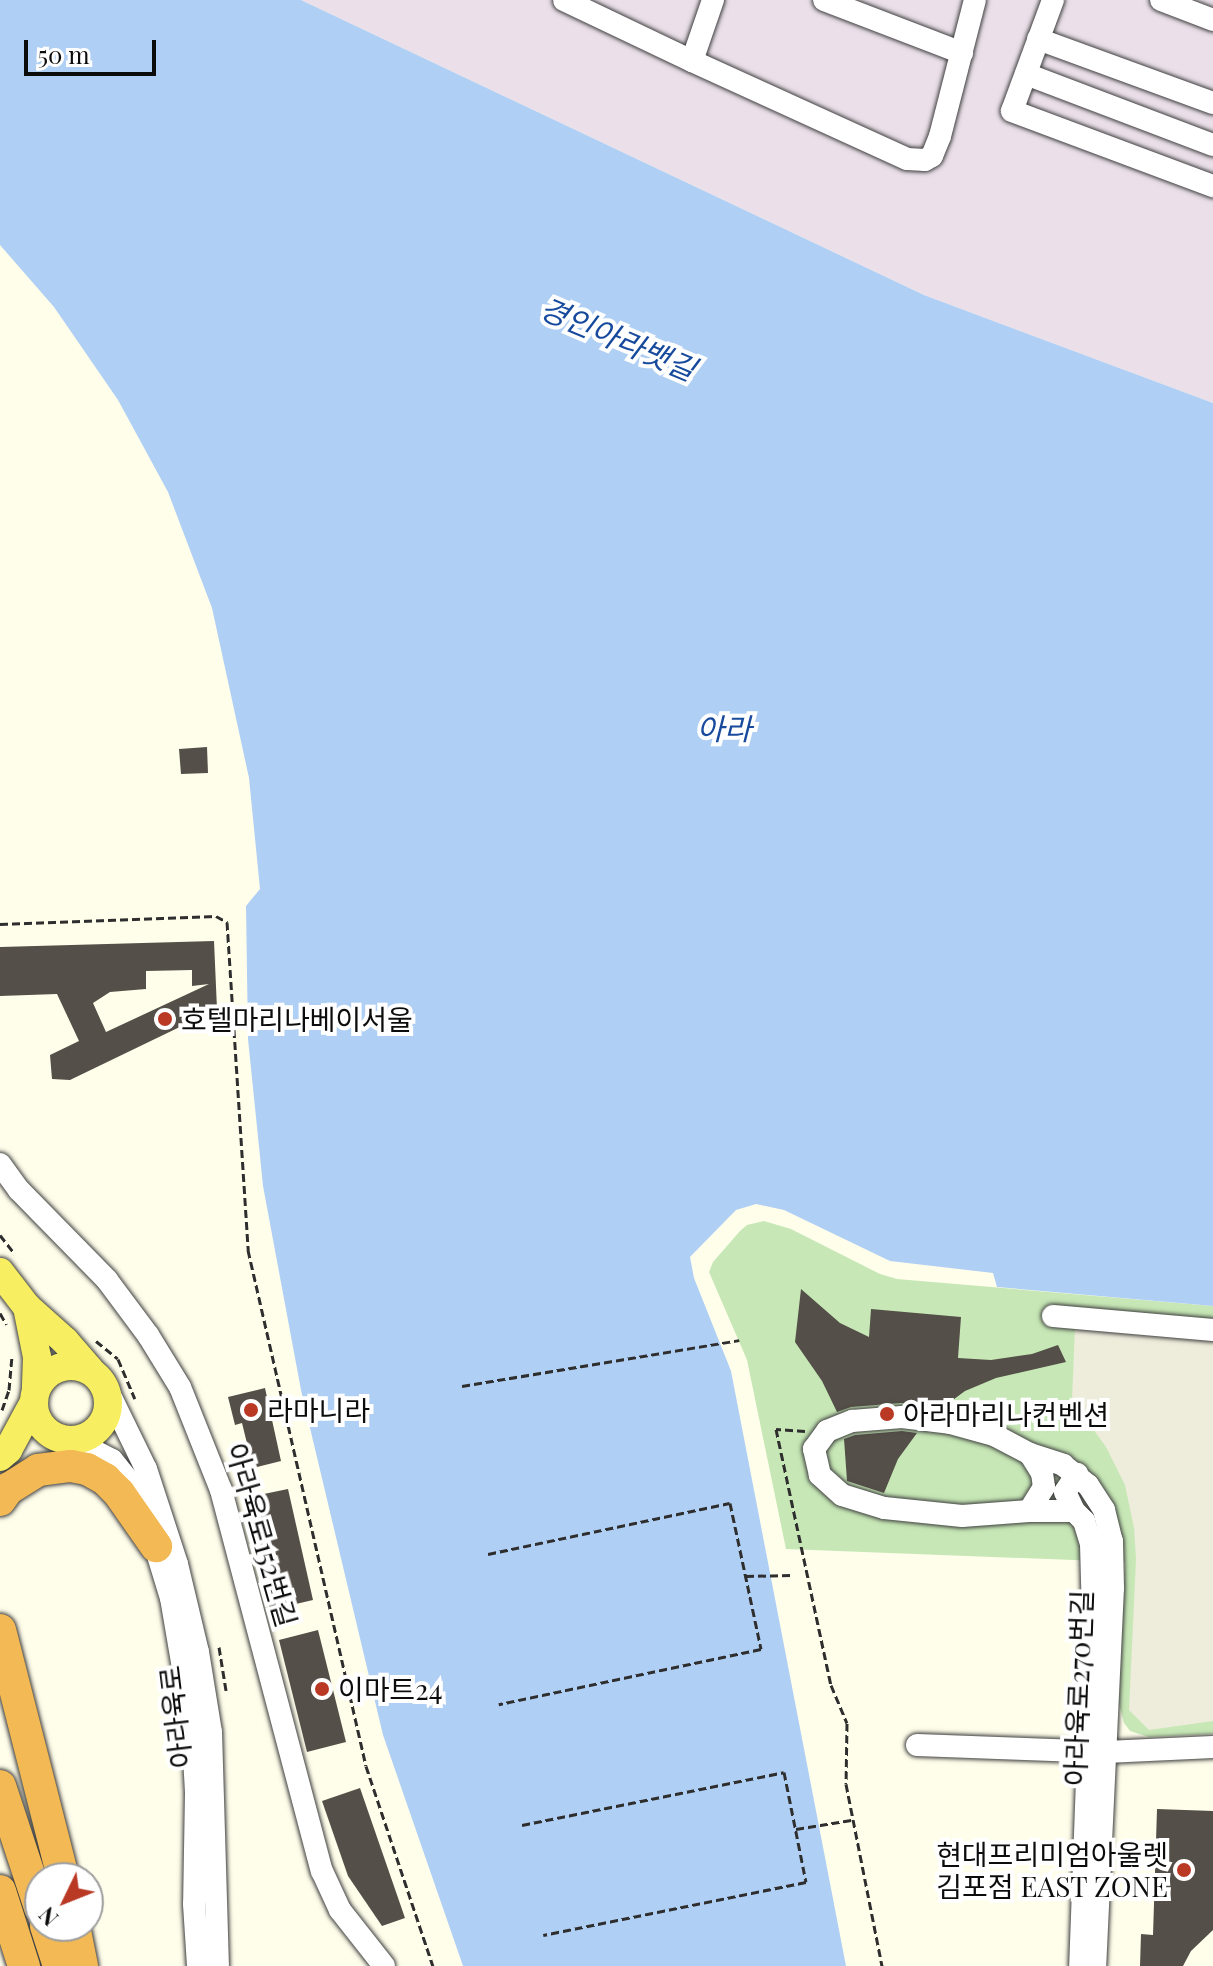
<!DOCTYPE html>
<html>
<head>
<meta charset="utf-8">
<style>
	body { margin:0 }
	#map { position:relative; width:1213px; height:1966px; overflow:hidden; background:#fffeeb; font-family:"Playfair Display","Noto Sans KR",serif }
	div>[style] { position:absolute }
	.industrial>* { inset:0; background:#ebe0ea }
	.green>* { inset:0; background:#c7e8b6 }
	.plaza>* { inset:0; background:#eeecdb }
	.water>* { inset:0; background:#b0cff5 }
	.building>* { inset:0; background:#544f48 }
	.path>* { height:3px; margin-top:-1.5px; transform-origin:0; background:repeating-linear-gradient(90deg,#2e2e2e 0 8px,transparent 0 12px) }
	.roads { filter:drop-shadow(0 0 2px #3f3f3f) drop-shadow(0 0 2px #3f3f3f) }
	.minor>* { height:22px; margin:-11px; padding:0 11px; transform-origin:11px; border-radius:11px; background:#fff }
	.major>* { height:28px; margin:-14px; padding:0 14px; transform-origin:14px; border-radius:14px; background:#f8ee62 }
	.major>.ring { margin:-14px; padding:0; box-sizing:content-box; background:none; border:28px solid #f8ee62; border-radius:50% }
	.highway>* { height:32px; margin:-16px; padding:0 16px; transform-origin:16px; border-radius:16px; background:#f3b955 }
	.dots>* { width:22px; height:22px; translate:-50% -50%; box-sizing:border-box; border:4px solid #fff; border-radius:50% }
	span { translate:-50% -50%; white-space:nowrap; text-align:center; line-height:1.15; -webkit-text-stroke:8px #fff; paint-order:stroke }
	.poi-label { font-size:28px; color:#0c0c0c }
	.left { translate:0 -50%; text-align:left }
	.right { translate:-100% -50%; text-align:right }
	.street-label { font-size:28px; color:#0c0c0c }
	.water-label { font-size:30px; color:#174a9c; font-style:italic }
	.north { position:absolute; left:24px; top:1862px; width:80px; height:80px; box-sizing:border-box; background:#fff; border:2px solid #9e9e9e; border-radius:50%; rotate:227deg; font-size:22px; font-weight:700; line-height:32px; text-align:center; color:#0c0c0c }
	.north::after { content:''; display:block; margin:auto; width:28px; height:36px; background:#ba3925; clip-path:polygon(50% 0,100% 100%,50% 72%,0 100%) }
	.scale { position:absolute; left:24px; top:40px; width:132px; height:36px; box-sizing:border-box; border:4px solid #0c0c0c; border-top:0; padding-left:10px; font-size:24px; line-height:28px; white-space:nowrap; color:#0c0c0c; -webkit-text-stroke:6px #fff; paint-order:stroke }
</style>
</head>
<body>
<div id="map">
	<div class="industrial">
		<div style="clip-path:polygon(301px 0,1213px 0,1213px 403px,924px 295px)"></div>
	</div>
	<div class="green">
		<div style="clip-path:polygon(764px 1221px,791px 1229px,880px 1274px,897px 1279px,1213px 1306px,1213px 1734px,1149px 1737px,1130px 1731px,1124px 1723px,1119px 1704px,1125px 1562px,786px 1549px,747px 1360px,709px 1272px,713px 1262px,740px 1231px,747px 1225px)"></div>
	</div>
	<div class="plaza">
		<div style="clip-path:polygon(1075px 1327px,1213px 1336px,1213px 1721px,1149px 1730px,1129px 1710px,1136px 1559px,1134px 1528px,1125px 1485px,1106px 1447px,1072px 1400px)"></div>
	</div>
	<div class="water">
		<div style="clip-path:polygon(0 0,301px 0,924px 295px,1213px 403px,1213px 1306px,997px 1287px,993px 1273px,890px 1261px,784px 1210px,756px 1204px,736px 1210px,690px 1257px,694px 1278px,731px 1371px,846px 1966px,463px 1966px,383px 1735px,301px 1390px,263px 1186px,248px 1039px,246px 906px,260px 889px,249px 778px,212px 608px,168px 492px,118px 400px,54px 307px,0 245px)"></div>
	</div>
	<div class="building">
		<div style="clip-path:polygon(207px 747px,208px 773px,181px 774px,179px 749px)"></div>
		<div style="clip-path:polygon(evenodd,214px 941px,217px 1009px,70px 1080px,52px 1079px,50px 1055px,79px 1041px,57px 994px,0 996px,0 947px,214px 941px,192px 970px,192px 986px,209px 984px,106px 1032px,93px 1003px,110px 992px,146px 989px,146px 971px,192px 970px)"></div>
		<div style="clip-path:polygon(801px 1289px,840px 1323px,869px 1337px,871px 1309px,961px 1317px,958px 1358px,991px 1360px,1032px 1354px,1058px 1345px,1066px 1362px,996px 1378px,965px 1391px,942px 1408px,901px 1403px,851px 1407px,837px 1412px,822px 1381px,795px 1342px)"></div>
		<div style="clip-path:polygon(265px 1388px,281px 1461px,253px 1468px,242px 1423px,235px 1425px,228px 1397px)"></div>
		<div style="clip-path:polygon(902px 1431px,917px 1433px,898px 1459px,884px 1493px,847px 1481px,844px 1439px,855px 1435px)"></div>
		<div style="clip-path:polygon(288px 1489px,313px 1600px,270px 1610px,245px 1498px)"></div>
		<div style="clip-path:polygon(318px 1630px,346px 1742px,307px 1752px,279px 1640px)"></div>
		<div style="clip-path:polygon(360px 1788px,405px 1918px,382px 1926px,348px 1876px,322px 1801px)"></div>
		<div style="clip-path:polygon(1157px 1809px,1213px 1811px,1213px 1930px,1191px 1951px,1183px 1966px,1140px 1966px,1141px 1934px,1153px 1935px)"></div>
	</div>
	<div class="path">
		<div style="left:0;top:924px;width:216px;rotate:-2.1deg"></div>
		<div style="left:216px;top:916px;width:13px;rotate:29deg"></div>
		<div style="left:227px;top:922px;width:329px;rotate:86.3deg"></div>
		<div style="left:248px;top:1250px;width:529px;rotate:77.12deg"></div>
		<div style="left:366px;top:1766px;width:211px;rotate:71.5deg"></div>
		<div style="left:0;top:1235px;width:24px;rotate:52deg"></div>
		<div style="left:0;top:1313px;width:13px;rotate:61deg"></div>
		<div style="left:96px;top:1341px;width:28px;rotate:39deg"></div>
		<div style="left:118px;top:1359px;width:43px;rotate:67deg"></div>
		<div style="left:462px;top:1386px;width:281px;rotate:-9.4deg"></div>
		<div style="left:2px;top:1410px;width:21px;rotate:-71deg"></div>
		<div style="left:9px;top:1390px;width:35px;rotate:-85deg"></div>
		<div style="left:805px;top:1431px;width:29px;rotate:-176deg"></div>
		<div style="left:776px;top:1429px;width:262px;rotate:77.9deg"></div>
		<div style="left:831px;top:1685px;width:41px;rotate:67.2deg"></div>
		<div style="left:847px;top:1723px;width:61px;rotate:90.9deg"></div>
		<div style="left:846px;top:1784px;width:186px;rotate:78.8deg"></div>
		<div style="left:488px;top:1554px;width:247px;rotate:-11.9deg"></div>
		<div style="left:730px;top:1503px;width:149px;rotate:78deg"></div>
		<div style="left:761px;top:1649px;width:268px;rotate:168.1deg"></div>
		<div style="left:746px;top:1576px;width:45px;rotate:-1.3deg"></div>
		<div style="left:219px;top:1647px;width:44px;rotate:80.8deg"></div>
		<div style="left:522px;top:1825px;width:267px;rotate:-11.4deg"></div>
		<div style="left:784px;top:1772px;width:112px;rotate:78.7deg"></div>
		<div style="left:806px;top:1882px;width:268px;rotate:168.6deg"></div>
		<div style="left:796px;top:1829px;width:56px;rotate:-9.3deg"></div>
	</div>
	<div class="roads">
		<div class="minor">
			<div style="left:564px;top:0;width:142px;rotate:25.5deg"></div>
			<div style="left:692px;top:61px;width:65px;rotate:-71deg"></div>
			<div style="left:824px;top:0;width:148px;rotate:21deg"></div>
			<div style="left:1053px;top:0;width:118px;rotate:110.3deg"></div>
			<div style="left:1012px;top:111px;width:215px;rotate:20.5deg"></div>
			<div style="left:1161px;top:0;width:56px;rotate:21deg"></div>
			<div style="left:1038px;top:39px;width:186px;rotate:20.1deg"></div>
			<div style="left:692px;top:61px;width:236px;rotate:24.5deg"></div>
			<div style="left:907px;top:159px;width:18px;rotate:3deg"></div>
			<div style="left:925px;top:160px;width:8px;rotate:-30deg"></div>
			<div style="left:932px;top:156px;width:22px;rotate:-68deg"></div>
			<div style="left:940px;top:136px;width:140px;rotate:-75.6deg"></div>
			<div style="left:1026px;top:74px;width:200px;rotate:20.8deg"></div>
			<div style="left:0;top:1164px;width:32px;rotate:54deg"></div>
			<div style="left:19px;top:1190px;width:126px;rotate:45.6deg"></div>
			<div style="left:107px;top:1280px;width:69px;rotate:53.3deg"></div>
			<div style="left:148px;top:1335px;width:61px;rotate:58.4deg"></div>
			<div style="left:180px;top:1387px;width:111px;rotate:68.3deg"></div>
			<div style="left:221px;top:1490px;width:394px;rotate:75.2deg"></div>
			<div style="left:322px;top:1871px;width:43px;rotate:65.2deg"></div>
			<div style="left:340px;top:1910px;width:71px;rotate:51.8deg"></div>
			<div style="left:1053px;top:1316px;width:161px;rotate:5deg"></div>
			<div style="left:107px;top:1389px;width:89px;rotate:64deg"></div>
			<div style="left:146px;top:1469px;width:100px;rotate:71.9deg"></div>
			<div style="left:177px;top:1564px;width:90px;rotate:76.6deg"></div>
			<div style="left:198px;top:1652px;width:81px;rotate:80.8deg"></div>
			<div style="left:211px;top:1732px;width:234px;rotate:88.3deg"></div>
			<div style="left:73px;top:1440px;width:44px;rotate:27.1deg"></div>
			<div style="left:112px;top:1460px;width:33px;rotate:51deg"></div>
			<div style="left:133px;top:1486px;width:20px;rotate:66deg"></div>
			<div style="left:1030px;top:1454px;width:22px;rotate:58deg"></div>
			<div style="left:1042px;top:1473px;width:14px;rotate:82deg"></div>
			<div style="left:1044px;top:1487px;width:28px;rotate:122deg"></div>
			<div style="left:1029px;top:1511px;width:67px;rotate:175.7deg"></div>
			<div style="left:962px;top:1516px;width:78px;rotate:-174.1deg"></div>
			<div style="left:884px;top:1508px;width:44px;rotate:-162.8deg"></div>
			<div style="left:842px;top:1495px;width:30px;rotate:-138deg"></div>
			<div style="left:820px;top:1475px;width:27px;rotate:-103deg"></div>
			<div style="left:814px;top:1449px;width:22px;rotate:-54deg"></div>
			<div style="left:827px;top:1431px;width:27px;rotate:-22deg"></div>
			<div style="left:852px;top:1421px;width:50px;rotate:-4.6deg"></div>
			<div style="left:902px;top:1417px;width:48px;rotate:7.1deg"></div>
			<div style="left:950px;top:1423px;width:46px;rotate:15.3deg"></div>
			<div style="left:994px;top:1435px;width:41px;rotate:27.8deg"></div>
			<div style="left:1030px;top:1454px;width:35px;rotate:18deg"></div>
			<div style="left:1063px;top:1465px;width:32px;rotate:39deg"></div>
			<div style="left:1088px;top:1485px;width:30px;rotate:57deg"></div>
			<div style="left:1104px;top:1510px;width:32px;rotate:76deg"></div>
			<div style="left:1112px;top:1541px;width:47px;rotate:88.8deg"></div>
			<div style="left:1113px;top:1588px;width:378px;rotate:92.7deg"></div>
			<div style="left:1029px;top:1511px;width:45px"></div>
			<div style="left:1074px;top:1511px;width:14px;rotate:45deg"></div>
			<div style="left:1084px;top:1521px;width:24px;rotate:73deg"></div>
			<div style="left:1091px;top:1544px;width:72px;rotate:88.4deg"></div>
			<div style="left:1093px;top:1616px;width:350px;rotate:92.1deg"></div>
			<div style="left:1074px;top:1511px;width:21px;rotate:-115deg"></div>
			<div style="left:1065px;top:1492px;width:22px;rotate:-56deg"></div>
			<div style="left:152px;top:1536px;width:65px;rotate:73deg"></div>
			<div style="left:171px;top:1598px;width:125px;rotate:80.3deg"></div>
			<div style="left:192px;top:1721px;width:72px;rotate:86.8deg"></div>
			<div style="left:196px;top:1793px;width:111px;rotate:91deg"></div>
			<div style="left:194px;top:1904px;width:62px;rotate:86.3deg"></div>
			<div style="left:917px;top:1745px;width:189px;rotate:2.1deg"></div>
			<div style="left:1106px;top:1752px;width:107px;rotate:-2.7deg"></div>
		</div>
		<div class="major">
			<div style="left:0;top:1272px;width:44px;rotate:52.4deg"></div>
			<div style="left:27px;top:1307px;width:51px;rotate:41.8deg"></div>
			<div style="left:65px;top:1341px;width:38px;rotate:49deg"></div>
			<div style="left:27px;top:1307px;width:51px;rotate:78.7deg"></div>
			<div style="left:37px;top:1357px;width:32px;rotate:92deg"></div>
			<div class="ring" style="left:34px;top:1366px;width:46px;height:46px"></div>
			<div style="left:0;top:1457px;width:11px;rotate:-41deg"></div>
			<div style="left:8px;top:1450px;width:55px;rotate:-61.6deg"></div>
		</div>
		<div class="highway">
			<div style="left:0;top:1500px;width:14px;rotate:-54deg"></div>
			<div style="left:8px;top:1489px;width:36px;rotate:-32deg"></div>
			<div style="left:38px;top:1470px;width:33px;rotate:-7deg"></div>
			<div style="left:71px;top:1466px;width:16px;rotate:11deg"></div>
			<div style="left:87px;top:1469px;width:21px;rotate:29deg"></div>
			<div style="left:105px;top:1479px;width:20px;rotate:45deg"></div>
			<div style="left:119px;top:1493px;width:65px;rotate:55.1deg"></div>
			<div style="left:0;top:1630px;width:256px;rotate:75.7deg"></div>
			<div style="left:0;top:1786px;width:128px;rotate:71.8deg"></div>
			<div style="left:0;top:1891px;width:79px;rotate:72.3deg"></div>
			<div style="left:46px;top:1926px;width:42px;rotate:72deg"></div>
			<div style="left:74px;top:1926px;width:41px;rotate:78.7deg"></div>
		</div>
	</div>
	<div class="dots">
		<div style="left:165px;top:1019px;background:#ba3925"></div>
		<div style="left:251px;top:1410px;background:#ba3925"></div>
		<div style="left:887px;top:1414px;background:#ba3925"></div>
		<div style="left:322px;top:1689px;background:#ba3925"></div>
		<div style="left:1184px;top:1870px;background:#ba3925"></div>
	</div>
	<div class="poi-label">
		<span class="left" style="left:181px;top:1019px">호텔마리나베이서울</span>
		<span class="left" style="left:267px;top:1410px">라마니라</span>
		<span class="left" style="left:903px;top:1414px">아라마리나컨벤션</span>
		<span class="left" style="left:338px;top:1689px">이마트24</span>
		<span class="right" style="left:1168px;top:1870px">현대프리미엄아울렛<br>김포점 EAST ZONE</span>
	</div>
	<div class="street-label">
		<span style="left:262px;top:1535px;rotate:74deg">아라육로152번길</span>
		<span style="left:1078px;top:1688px;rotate:-88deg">아라육로270번길</span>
		<span style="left:175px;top:1717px;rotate:-97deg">아라육로</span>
	</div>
	<div class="water-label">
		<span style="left:618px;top:338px;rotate:23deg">경인아라뱃길</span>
		<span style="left:724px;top:728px">아라</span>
	</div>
	<div class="north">N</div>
	<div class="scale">50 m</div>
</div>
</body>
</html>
